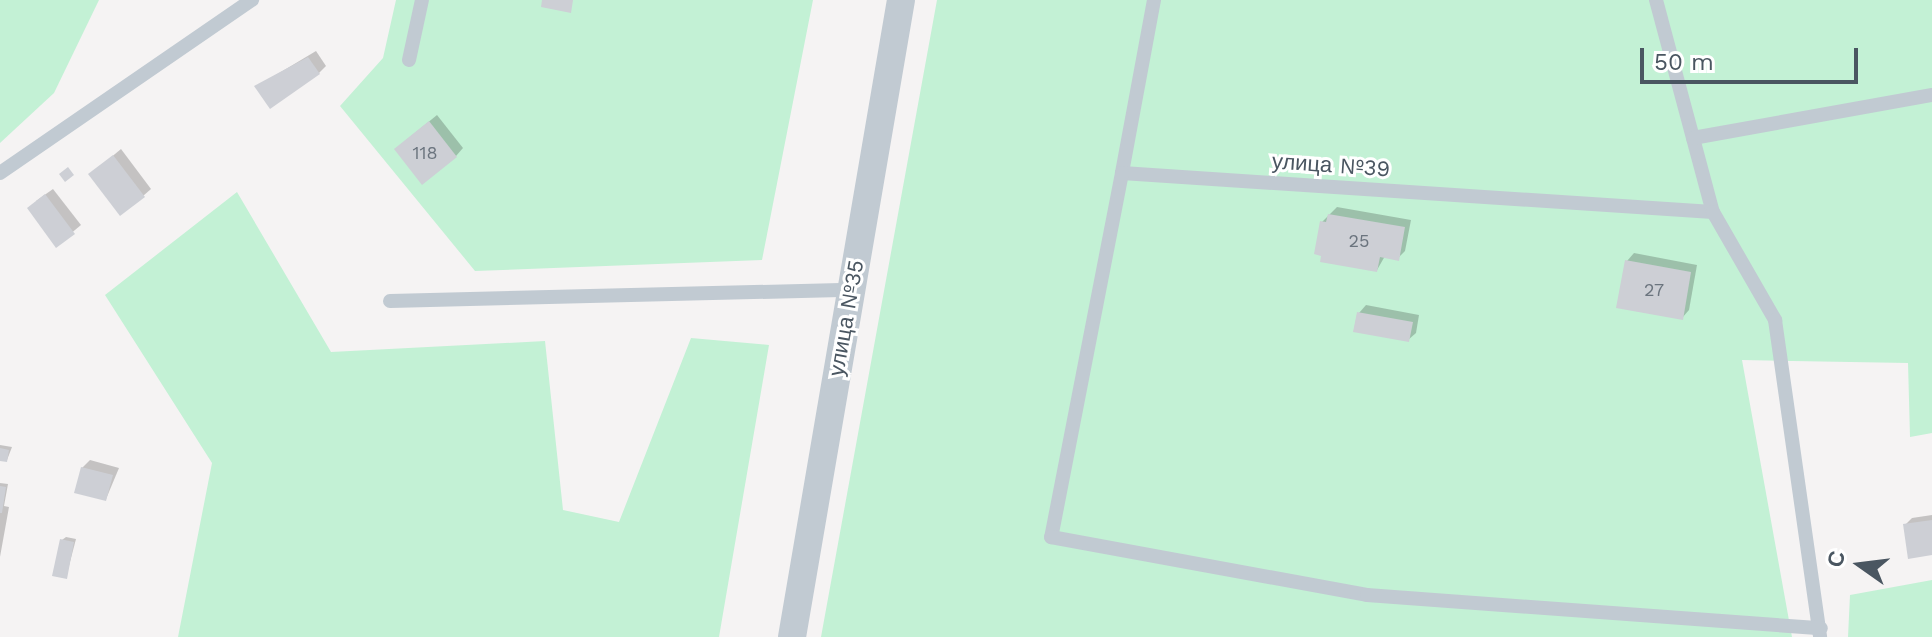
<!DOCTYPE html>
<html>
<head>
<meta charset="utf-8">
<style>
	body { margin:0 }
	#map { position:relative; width:1932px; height:637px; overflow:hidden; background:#f5f3f3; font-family:"Work Sans",sans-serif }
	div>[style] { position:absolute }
	.green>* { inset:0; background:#c3f1d5 }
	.shadow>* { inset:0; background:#0003 }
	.building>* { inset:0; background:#cdcfd5 }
	.lane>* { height:14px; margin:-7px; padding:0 7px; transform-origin:7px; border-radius:7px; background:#c1cad2 }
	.street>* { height:28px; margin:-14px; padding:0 14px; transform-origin:14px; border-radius:14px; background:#c1cad2 }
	span { translate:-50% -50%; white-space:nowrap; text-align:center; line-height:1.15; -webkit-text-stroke:6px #fff; paint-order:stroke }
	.number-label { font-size:18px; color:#6b747e }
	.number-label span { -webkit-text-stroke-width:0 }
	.street-label { font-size:22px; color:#4a5661 }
	.north { position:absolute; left:1820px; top:525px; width:80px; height:80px; -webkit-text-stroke:6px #fff; paint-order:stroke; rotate:284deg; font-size:22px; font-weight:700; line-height:32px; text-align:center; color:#4a5661 }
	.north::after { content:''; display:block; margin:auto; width:28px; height:36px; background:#4a5661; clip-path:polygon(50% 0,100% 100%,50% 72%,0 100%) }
	.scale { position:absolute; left:1640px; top:48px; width:218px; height:36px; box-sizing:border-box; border:4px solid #4a5661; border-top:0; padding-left:10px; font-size:24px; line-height:28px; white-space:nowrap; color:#4a5661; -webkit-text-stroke:6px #fff; paint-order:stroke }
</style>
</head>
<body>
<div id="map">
	<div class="green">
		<div style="clip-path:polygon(0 0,99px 0,54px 93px,0 143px)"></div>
		<div style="clip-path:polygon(396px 0,813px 0,762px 260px,475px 271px,340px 106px,383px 58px)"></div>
		<div style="clip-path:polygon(937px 0,1932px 0,1932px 433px,1910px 437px,1908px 363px,1742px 360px,1792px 637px,821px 637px)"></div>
		<div style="clip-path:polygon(237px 192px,331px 352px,545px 341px,563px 510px,619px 522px,691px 338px,769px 345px,719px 637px,178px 637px,212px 463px,105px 295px)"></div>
		<div style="clip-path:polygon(1932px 580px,1932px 637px,1848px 637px,1850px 595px)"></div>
	</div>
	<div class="shadow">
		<div style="clip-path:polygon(316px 51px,326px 66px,319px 73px,256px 87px)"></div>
		<div style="clip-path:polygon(437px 115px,463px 148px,456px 156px,404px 142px)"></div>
		<div style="clip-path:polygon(121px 149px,151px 189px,143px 196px,91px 174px)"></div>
		<div style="clip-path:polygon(53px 189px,81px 225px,57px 245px,36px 201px)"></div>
		<div style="clip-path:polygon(1337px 207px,1411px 220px,1405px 251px,1398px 258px,1385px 256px,1377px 270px,1322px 222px)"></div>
		<div style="clip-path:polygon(1634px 253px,1697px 265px,1689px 310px,1682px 318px,1627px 261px)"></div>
		<div style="clip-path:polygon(1366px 305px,1419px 315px,1416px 333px,1408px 340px,1359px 313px)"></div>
		<div style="clip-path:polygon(0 445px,12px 447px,7px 460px,0 459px)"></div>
		<div style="clip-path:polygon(90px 460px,119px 468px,106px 499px,82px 468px)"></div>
		<div style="clip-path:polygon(0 483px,8px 484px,4px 506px,9px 507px,0 557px)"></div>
		<div style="clip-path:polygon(1932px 515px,1932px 553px,1905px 525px,1912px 518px)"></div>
		<div style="clip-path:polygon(66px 537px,76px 539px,66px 577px,62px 540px)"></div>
	</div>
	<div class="building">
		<div style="clip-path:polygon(542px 0,573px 0,571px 13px,541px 7px)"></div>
		<div style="clip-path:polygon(308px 57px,320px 74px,270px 109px,254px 86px)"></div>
		<div style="clip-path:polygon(429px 121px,457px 157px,422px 185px,394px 149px)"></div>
		<div style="clip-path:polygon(113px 155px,145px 197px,120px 216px,88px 174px)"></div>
		<div style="clip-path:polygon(68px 167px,74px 175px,65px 182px,59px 174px)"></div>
		<div style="clip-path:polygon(45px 194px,75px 234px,56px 248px,27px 208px)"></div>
		<div style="clip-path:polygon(1328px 214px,1405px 227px,1399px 261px,1380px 257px,1377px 272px,1320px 262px,1321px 256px,1314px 254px,1320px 221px,1326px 222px)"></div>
		<div style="clip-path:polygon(1625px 260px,1691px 272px,1683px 320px,1616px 308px)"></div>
		<div style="clip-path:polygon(1357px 312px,1413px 322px,1409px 342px,1353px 332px)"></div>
		<div style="clip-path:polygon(0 448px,9px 450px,7px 462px,0 461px)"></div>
		<div style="clip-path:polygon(81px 467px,113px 475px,106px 501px,74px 493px)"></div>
		<div style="clip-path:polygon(0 486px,6px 487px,2px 513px,0 513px)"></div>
		<div style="clip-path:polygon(1932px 520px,1932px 555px,1908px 559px,1903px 524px)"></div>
		<div style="clip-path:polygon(60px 539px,74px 542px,67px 579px,52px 576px)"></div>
	</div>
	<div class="lane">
		<div style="left:1154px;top:0;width:176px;rotate:100.5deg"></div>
		<div style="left:1122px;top:173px;width:592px;rotate:3.78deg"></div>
		<div style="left:1656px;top:0;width:220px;rotate:75deg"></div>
		<div style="left:1713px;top:212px;width:125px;rotate:60.1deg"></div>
		<div style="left:1775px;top:320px;width:320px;rotate:81.9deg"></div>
		<div style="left:409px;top:60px;width:61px;rotate:-77.8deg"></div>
		<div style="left:1693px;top:138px;width:243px;rotate:-10.2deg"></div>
		<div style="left:0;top:173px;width:306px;rotate:-34.5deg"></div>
		<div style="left:1122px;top:173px;width:371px;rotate:101deg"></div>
		<div style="left:1051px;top:537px;width:321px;rotate:10.4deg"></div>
		<div style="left:1367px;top:595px;width:455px;rotate:4.2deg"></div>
		<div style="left:390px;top:301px;width:461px;rotate:-1.4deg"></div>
	</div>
	<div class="street">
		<div style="left:792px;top:637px;width:646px;rotate:-80.29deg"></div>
	</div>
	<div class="number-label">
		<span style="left:425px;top:153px">118</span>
		<span style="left:1359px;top:241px">25</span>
		<span style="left:1654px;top:290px">27</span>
	</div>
	<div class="street-label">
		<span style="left:1331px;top:165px;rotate:4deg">улица №39</span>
		<span style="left:846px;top:318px;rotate:-80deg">улица №35</span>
	</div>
	<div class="north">С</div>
	<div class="scale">50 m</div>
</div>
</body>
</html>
